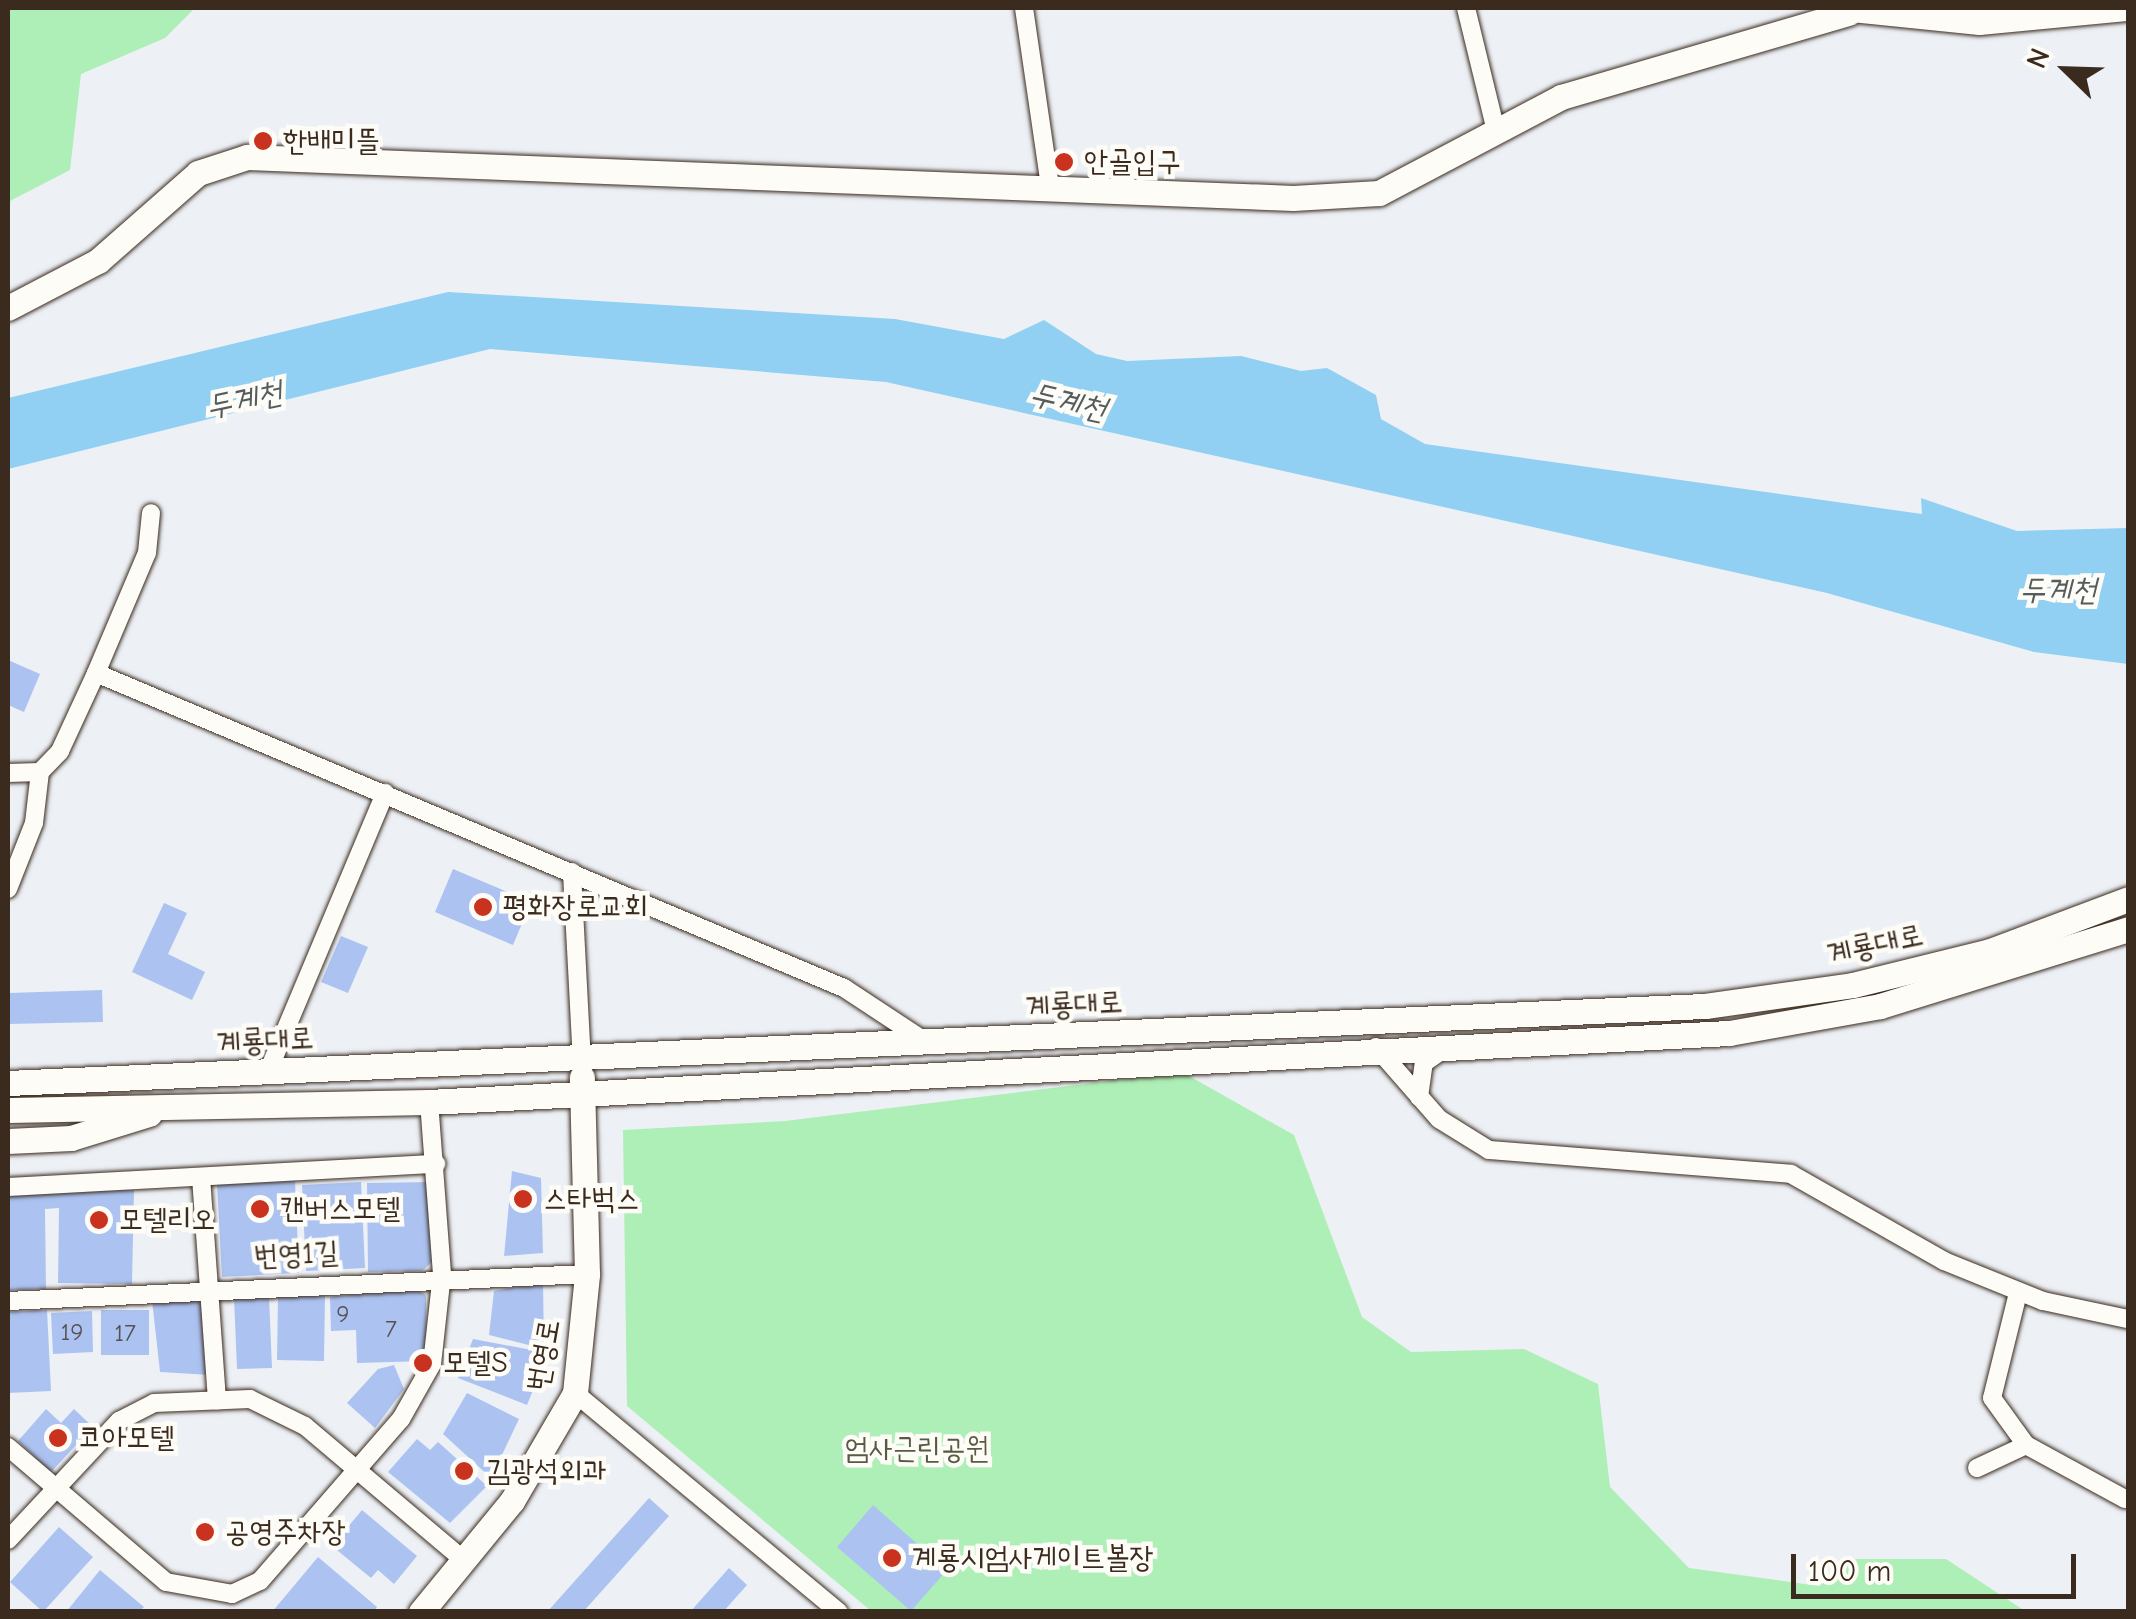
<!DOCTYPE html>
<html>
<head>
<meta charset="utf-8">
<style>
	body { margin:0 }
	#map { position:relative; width:2136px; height:1619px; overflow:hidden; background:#edf1f6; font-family:"Comic Neue","Poor Story",sans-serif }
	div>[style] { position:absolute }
	.green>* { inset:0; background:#adefb7 }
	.water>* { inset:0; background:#91d0f2 }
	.building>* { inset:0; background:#acc3f1 }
	.roads { filter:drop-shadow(0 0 2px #3b2a1e) drop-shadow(0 0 2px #3b2a1e) }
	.street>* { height:18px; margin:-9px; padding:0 9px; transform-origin:9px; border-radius:9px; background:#fdfcf7 }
	.secondary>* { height:25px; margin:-12.5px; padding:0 12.5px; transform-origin:12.5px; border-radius:12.5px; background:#fdfcf7 }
	.dots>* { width:28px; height:28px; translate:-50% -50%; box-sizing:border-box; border:5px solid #fdfcf7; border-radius:50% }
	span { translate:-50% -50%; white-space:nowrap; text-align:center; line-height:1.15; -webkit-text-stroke:9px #fdfcf7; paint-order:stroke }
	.number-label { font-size:25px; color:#575053 }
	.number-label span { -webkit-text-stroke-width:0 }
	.poi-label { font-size:30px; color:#3b2a1e }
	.left { translate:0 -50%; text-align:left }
	.street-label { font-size:30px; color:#3b2a1e }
	.park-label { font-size:30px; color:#585b44 }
	.water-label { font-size:32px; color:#555c5e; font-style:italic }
	.frame { position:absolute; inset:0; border:10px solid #3b2a1e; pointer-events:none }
	.north { position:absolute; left:2016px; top:20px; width:100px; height:100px; -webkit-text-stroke:8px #fdfcf7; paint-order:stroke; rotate:293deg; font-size:28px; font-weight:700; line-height:40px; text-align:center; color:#3b2a1e }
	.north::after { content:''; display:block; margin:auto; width:35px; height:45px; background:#3b2a1e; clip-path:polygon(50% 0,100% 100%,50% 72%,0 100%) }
	.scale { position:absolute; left:1791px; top:1554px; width:285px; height:45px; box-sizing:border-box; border:5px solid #3b2a1e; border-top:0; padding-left:12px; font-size:30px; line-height:35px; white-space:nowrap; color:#3b2a1e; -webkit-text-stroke:8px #fdfcf7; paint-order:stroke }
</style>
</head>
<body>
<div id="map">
	<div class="green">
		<div style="clip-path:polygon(8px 8px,195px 8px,165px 38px,81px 74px,70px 170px,8px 202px)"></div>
		<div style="clip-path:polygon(1182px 1072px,1294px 1135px,1362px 1317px,1411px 1352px,1524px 1349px,1598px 1384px,1610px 1487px,1689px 1568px,1819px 1586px,1856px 1559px,1946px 1559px,2025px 1611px,871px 1611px,627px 1406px,623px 1130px,785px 1121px)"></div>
	</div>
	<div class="water">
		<div style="clip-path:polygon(448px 292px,895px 319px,1004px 339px,1044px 320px,1096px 354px,1127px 361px,1241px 356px,1301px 371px,1327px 368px,1376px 395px,1381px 419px,1425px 444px,1922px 514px,1921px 498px,2017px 531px,2128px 528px,2128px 664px,2034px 652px,1827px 593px,886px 382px,490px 349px,8px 469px,8px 398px)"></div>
	</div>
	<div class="building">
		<div style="clip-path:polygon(8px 660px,40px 674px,24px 712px,8px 705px)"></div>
		<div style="clip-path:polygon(453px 869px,531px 902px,513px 945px,435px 912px)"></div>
		<div style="clip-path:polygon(164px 903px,187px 913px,168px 954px,205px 972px,192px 1000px,132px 972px)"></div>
		<div style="clip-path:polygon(341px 936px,368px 947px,348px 993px,321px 982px)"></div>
		<div style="clip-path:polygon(102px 990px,103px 1022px,8px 1024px,8px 993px)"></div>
		<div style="clip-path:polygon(512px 1171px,541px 1178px,543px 1253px,504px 1256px)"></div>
		<div style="clip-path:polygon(295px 1180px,299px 1273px,222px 1277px,217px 1183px)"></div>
		<div style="clip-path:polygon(361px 1182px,365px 1268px,306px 1271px,302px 1185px)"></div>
		<div style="clip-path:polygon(430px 1182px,432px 1262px,422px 1271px,368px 1272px,367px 1183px)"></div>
		<div style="clip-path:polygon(134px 1190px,132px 1284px,58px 1283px,59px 1208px,45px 1209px,46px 1289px,8px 1290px,8px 1191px)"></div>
		<div style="clip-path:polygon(543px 1282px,544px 1349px,489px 1335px,494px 1291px)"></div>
		<div style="clip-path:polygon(413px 1288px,426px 1295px,427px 1361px,357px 1363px,356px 1330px,331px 1331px,330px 1297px)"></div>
		<div style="clip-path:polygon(269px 1296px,272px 1368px,237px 1369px,234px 1298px)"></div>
		<div style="clip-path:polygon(278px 1296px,325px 1296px,324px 1361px,277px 1360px)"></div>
		<div style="clip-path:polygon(152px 1300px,196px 1300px,205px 1309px,211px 1375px,160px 1372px)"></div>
		<div style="clip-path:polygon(47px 1310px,51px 1391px,8px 1393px,8px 1312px)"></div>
		<div style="clip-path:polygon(101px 1310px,149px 1310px,149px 1355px,101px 1355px)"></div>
		<div style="clip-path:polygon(92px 1311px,93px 1352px,53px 1354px,51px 1313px)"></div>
		<div style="clip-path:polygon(473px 1339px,548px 1353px,527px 1405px,458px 1378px)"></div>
		<div style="clip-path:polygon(394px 1365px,404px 1389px,375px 1428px,347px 1403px,378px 1369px)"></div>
		<div style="clip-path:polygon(467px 1393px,519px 1419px,491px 1478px,443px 1434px)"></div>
		<div style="clip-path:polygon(46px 1409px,61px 1423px,74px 1409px,93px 1427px,51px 1472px,18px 1441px)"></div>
		<div style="clip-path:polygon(417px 1439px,430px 1450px,438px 1442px,487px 1486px,450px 1523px,388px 1472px)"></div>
		<div style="clip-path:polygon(649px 1498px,669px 1516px,583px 1612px,547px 1612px)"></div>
		<div style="clip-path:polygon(873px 1505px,947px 1570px,911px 1611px,837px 1547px)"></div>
		<div style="clip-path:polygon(362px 1510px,417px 1556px,394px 1584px,378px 1570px,371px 1578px,332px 1546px)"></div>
		<div style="clip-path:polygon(59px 1527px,93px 1557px,43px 1612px,10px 1582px)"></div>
		<div style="clip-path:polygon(318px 1557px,377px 1607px,373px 1612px,272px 1612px)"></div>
		<div style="clip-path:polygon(729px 1568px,747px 1585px,723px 1612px,690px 1612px)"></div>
		<div style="clip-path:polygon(100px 1570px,144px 1607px,139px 1612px,66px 1612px)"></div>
	</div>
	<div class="roads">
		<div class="street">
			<div style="left:1024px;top:8px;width:181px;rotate:81.7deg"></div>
			<div style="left:1466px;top:8px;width:127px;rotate:76.3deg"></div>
			<div style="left:96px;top:673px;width:812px;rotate:22.84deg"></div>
			<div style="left:844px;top:988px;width:102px;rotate:33.4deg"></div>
			<div style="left:8px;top:773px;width:32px;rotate:-2deg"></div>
			<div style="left:572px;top:872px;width:191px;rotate:87deg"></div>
			<div style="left:8px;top:889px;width:71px;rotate:-68.5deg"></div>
			<div style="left:34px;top:823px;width:51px;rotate:-83.3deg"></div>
			<div style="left:40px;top:772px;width:29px;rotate:-46deg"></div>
			<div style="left:60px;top:751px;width:86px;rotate:-65.2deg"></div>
			<div style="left:96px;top:673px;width:130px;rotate:-67deg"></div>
			<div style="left:147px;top:553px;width:40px;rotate:-84.3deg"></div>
			<div style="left:1376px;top:1047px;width:96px;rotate:48.8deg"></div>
			<div style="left:1439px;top:1119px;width:59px;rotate:31.8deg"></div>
			<div style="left:1489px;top:1150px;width:303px;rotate:4.5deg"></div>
			<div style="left:1791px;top:1174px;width:176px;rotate:29.6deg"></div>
			<div style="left:1944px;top:1261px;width:107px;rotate:22deg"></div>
			<div style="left:2043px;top:1301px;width:87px;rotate:12deg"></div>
			<div style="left:267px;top:1074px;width:305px;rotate:-67.2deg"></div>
			<div style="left:1419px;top:1097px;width:34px;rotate:-82deg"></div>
			<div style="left:1424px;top:1063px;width:24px;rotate:-35deg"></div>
			<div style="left:201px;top:1177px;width:224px;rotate:85.9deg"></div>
			<div style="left:8px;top:1187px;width:429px;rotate:-3.1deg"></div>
			<div style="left:2018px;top:1293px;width:108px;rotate:103.9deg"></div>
			<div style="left:1992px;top:1398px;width:58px;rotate:54.1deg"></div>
			<div style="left:2026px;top:1445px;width:113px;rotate:28.6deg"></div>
			<div style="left:8px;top:1301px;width:580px;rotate:-2.67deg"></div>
			<div style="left:575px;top:1393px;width:343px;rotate:39.7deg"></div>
			<div style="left:8px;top:1447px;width:208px;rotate:40.5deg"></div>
			<div style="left:166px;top:1582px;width:67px;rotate:10.3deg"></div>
			<div style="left:232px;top:1594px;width:31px;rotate:-25deg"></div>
			<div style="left:260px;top:1581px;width:215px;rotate:-49deg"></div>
			<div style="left:401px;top:1419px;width:63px;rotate:-60.6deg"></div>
			<div style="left:432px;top:1364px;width:91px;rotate:-83.7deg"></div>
			<div style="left:442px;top:1274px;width:172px;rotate:-94.3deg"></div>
			<div style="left:1977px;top:1468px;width:54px;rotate:-25.1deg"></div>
			<div style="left:8px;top:1540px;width:163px;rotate:-47deg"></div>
			<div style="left:119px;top:1421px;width:39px;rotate:-27deg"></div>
			<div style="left:154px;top:1403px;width:96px;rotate:-2.4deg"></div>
			<div style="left:250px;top:1399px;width:61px;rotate:26.1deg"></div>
			<div style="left:305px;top:1426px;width:209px;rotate:40.2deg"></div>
		</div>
		<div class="secondary">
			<div style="left:1842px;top:8px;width:138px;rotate:5.8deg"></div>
			<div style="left:1979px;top:22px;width:150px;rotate:-5.4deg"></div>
			<div style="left:8px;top:308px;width:102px;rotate:-27.6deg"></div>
			<div style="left:98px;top:261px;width:133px;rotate:-41.3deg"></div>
			<div style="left:198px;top:173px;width:52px;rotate:-18.1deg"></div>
			<div style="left:247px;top:157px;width:1047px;rotate:2.24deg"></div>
			<div style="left:1293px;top:198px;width:86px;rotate:-3.3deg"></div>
			<div style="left:1379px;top:193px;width:206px;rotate:-27.8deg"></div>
			<div style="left:1561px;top:97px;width:300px;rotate:-16.3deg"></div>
			<div style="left:8px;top:1083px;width:1699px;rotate:-2.6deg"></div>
			<div style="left:1705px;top:1006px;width:149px;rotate:-8.1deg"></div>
			<div style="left:1853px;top:985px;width:141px;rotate:-13.9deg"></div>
			<div style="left:1990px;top:951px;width:147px;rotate:-20.6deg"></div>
			<div style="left:8px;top:1110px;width:421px;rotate:-1.1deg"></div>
			<div style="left:429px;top:1102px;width:1302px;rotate:-3.04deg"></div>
			<div style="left:1729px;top:1033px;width:153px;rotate:-10.1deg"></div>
			<div style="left:1880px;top:1006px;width:260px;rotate:-17.2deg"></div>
			<div style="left:8px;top:1141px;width:63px;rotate:-2.7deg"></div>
			<div style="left:71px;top:1138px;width:82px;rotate:-17.1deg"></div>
			<div style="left:421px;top:1612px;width:144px;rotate:-50.7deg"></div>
			<div style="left:512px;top:1501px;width:125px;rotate:-59.7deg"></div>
			<div style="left:575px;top:1393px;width:120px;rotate:-84.2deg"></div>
			<div style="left:587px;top:1274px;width:197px;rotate:-91.5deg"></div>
		</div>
	</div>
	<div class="dots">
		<div style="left:263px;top:141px;background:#c8321e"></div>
		<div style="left:1064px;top:162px;background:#c8321e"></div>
		<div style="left:483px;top:907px;background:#c8321e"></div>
		<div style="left:523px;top:1199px;background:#c8321e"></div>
		<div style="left:260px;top:1209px;background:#c8321e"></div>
		<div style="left:99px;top:1220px;background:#c8321e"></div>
		<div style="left:423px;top:1363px;background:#c8321e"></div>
		<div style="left:58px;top:1438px;background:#c8321e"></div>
		<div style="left:464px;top:1471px;background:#c8321e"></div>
		<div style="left:205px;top:1532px;background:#c8321e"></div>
		<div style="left:892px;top:1558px;background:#c8321e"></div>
	</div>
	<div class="number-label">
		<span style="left:343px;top:1314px">9</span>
		<span style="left:391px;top:1329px">7</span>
		<span style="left:72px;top:1332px">19</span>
		<span style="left:125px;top:1333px">17</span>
	</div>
	<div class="poi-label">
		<span class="left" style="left:283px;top:141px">한배미뜰</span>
		<span class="left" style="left:1084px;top:162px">안골입구</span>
		<span class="left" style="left:503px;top:907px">평화장로교회</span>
		<span class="left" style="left:543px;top:1199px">스타벅스</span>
		<span class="left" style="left:280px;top:1209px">캔버스모텔</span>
		<span class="left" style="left:119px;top:1220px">모텔리오</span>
		<span class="left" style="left:443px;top:1363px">모텔S</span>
		<span class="left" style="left:78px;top:1438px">코아모텔</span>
		<span class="left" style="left:486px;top:1471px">김광석외과</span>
		<span class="left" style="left:225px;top:1532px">공영주차장</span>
		<span class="left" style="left:912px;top:1558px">계룡시엄사게이트볼장</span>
	</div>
	<div class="street-label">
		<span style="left:1875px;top:945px;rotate:-12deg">계룡대로</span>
		<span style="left:1074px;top:1005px;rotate:-3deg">계룡대로</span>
		<span style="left:265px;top:1041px;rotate:-3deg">계룡대로</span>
		<span style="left:296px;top:1255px;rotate:-3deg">번영1길</span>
		<span style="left:544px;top:1355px;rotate:-80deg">번영로</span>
	</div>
	<div class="park-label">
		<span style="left:917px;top:1449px">엄사근린공원</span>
	</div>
	<div class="water-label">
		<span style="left:244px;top:400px;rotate:-12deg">두계천</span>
		<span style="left:1068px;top:402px;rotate:13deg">두계천</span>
		<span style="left:2058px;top:590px">두계천</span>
	</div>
	<div class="frame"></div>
	<div class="north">N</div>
	<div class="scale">100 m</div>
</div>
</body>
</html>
